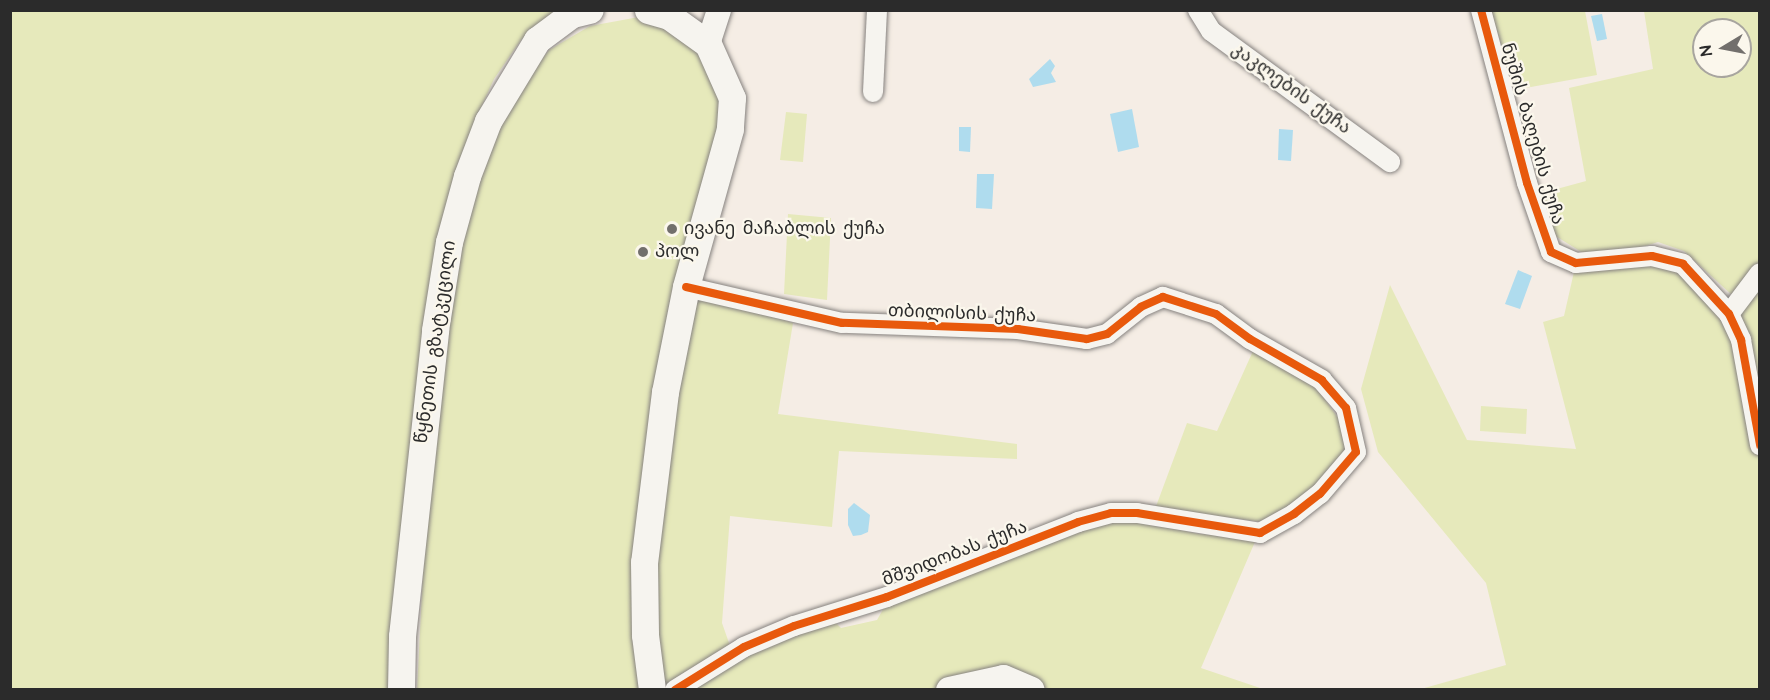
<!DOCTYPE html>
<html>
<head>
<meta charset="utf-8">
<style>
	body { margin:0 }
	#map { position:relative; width:1770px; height:700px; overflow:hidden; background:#f5ede5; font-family:"Architects Daughter","Noto Sans Georgian",sans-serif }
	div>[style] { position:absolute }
	.green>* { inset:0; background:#e6e9bb }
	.water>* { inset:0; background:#afdcee }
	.roads { filter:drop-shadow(0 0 2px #86827f) drop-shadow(0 0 2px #86827f) }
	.minor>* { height:20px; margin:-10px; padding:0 10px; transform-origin:10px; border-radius:10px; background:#f6f4ef }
	.tertiary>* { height:24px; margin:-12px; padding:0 12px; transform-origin:12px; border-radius:12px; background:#f6f4ef }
	.secondary>* { height:27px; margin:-13.5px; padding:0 13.5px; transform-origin:13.5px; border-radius:13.5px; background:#f6f4ef }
	.cycleway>* { height:8px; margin:-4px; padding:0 4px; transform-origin:4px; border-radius:4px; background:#e8590c }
	.dots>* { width:16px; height:16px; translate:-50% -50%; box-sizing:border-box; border:3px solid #fbf7ec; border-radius:50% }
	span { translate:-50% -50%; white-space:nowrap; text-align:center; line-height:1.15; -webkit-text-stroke:4.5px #fbf7ec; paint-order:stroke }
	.street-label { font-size:18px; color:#2b2b2b }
	.poi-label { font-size:18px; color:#2b2b2b }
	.left { translate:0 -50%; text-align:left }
	.frame { position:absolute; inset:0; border:12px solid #2b2b2b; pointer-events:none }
	.north { position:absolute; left:1692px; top:18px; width:60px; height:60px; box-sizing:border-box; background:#fbf7ec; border:2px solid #a8a59f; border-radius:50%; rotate:260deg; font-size:16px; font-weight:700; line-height:24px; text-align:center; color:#2b2b2b }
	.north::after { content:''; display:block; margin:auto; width:21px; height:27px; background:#726f6c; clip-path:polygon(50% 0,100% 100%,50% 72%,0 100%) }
</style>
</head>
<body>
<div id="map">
	<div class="green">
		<div style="clip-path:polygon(10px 11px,558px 11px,521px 40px,494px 79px,476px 119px,393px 689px,11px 689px)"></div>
		<div style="clip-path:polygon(1491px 11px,1585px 11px,1597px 75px,1515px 90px)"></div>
		<div style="clip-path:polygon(evenodd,1644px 11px,1759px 11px,1759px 261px,1733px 296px,1684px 251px,1658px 242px,1629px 251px,1583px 253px,1554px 235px,1542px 193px,1586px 181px,1569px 88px,1653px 69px,1644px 11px,1704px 30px,1740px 30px,1740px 66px,1704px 66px,1704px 30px)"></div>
		<div style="clip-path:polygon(639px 17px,682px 31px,708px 53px,723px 110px,679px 299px,647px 689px,417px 690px,430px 431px,450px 280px,472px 191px,509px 102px,549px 50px,590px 26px)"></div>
		<div style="clip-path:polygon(786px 112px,807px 114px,803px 162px,780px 160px)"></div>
		<div style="clip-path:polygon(788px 214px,831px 218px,827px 300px,784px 294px)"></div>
		<div style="clip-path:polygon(1576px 263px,1683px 264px,1729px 314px,1760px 445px,1759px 689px,1421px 689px,1506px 665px,1486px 583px,1378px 452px,1361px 389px,1390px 285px,1467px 440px,1576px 449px,1543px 322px,1564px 316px)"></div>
		<div style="clip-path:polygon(1759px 280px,1759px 395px,1738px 310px)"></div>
		<div style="clip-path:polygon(686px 287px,793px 323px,778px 414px,1017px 444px,1017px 459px,839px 451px,832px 527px,730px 516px,722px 623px,735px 660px,832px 619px,841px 628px,877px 620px,886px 604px,1108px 521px,1150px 523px,1199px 534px,1257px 537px,1201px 668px,1263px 689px,652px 690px,645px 635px)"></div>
		<div style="clip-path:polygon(1253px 351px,1314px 384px,1343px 425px,1347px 439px,1343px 456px,1327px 479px,1265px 522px,1155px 509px,1187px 423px,1217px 431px)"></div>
		<div style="clip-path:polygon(1481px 406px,1527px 409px,1526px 434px,1480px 431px)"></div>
	</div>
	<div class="water">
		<div style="clip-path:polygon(1602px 14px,1607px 39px,1597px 41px,1591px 16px)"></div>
		<div style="clip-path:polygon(1050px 59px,1055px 66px,1051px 73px,1056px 82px,1033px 87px,1029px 79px)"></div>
		<div style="clip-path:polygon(1132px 109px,1139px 147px,1118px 152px,1110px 114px)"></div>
		<div style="clip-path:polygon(959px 127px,971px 127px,970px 152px,959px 151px)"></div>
		<div style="clip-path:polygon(1279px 129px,1293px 130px,1291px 161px,1278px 160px)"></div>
		<div style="clip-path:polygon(977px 174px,994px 174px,992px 209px,976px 208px)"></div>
		<div style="clip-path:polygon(1518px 270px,1532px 276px,1520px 309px,1505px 304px)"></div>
		<div style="clip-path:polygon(854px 503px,870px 515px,868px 532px,861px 535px,853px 536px,848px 525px,848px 509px)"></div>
	</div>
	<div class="roads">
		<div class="minor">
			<div style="left:1198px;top:10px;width:25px;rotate:58deg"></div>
			<div style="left:1211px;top:31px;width:222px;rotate:36.2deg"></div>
			<div style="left:1481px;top:10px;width:179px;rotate:75.1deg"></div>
			<div style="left:1527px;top:183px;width:73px;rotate:70.8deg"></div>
			<div style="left:1551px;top:252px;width:27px;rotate:24deg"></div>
			<div style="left:1576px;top:263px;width:76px;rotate:-5.3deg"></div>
			<div style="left:1652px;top:256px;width:32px;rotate:14deg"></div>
			<div style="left:1683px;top:264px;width:68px;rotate:47.4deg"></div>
			<div style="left:1729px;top:314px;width:29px;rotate:65deg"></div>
			<div style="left:1741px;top:340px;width:107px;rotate:79.7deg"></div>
			<div style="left:873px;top:92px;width:82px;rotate:-87.2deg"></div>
			<div style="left:1729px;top:314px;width:51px;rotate:-52.9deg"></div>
			<div style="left:675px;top:690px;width:81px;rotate:-31.9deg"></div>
			<div style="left:744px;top:647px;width:54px;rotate:-22.8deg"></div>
			<div style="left:794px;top:626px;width:97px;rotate:-17.3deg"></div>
			<div style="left:887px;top:597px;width:205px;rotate:-21.4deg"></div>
			<div style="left:1078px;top:522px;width:34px;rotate:-15deg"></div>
			<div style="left:1111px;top:513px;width:26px"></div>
			<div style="left:1137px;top:513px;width:125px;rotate:9.2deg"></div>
			<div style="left:1260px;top:533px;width:39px;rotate:-29deg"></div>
			<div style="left:1294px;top:514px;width:33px;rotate:-38deg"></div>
			<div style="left:1320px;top:494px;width:55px;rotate:-49.4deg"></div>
			<div style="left:1356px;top:452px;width:45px;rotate:-102.8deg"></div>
			<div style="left:1346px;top:408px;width:37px;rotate:-131deg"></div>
			<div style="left:1322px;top:380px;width:83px;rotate:-150.3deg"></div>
			<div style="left:1250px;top:339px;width:42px;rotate:-143.7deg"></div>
			<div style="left:1216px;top:314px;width:56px;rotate:-162.2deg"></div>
			<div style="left:1163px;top:297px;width:24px;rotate:156deg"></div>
			<div style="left:1141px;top:307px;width:43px;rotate:141.5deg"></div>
			<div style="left:1107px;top:334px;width:21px;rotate:166deg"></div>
			<div style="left:1087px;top:339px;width:70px;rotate:-171.8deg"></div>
			<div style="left:1018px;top:329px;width:176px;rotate:-178deg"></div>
			<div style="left:842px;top:323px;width:160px;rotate:-167deg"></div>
		</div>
		<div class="tertiary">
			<div style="left:708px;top:44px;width:36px;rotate:-72deg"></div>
		</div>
		<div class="secondary">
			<div style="left:648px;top:10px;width:22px;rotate:16deg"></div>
			<div style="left:669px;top:16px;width:48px;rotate:35.7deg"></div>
			<div style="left:708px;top:44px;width:59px;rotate:66deg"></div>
			<div style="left:732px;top:98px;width:31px;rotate:94deg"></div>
			<div style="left:730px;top:129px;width:164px;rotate:105.6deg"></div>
			<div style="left:686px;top:287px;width:107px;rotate:101.3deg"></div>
			<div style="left:665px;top:392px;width:171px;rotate:97deg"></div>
			<div style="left:644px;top:562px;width:73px;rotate:89.2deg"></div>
			<div style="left:645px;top:635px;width:55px;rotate:82.7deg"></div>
			<div style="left:401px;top:690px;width:54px;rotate:-88.9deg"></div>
			<div style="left:402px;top:636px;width:308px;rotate:-83.8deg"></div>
			<div style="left:435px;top:330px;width:89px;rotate:-81deg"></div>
			<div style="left:449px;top:242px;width:68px;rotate:-74.7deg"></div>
			<div style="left:467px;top:176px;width:59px;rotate:-69.1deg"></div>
			<div style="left:488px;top:121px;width:95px;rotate:-58.8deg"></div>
			<div style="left:537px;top:40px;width:44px;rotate:-36.6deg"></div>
			<div style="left:572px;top:14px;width:18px;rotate:-13deg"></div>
			<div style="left:949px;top:690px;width:55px;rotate:-12.5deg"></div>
			<div style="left:1003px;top:678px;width:30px;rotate:23deg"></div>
		</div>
	</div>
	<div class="cycleway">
		<div style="left:1481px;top:10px;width:179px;rotate:75.1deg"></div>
		<div style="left:1527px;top:183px;width:73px;rotate:70.8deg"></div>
		<div style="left:1551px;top:252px;width:27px;rotate:24deg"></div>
		<div style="left:1576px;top:263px;width:76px;rotate:-5.3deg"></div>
		<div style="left:1652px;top:256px;width:32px;rotate:14deg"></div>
		<div style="left:1683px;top:264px;width:68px;rotate:47.4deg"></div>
		<div style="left:1729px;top:314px;width:29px;rotate:65deg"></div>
		<div style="left:1741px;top:340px;width:107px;rotate:79.7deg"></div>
		<div style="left:675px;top:690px;width:81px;rotate:-31.9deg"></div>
		<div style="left:744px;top:647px;width:54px;rotate:-22.8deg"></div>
		<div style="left:794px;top:626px;width:97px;rotate:-17.3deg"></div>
		<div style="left:887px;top:597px;width:205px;rotate:-21.4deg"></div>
		<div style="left:1078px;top:522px;width:34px;rotate:-15deg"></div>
		<div style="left:1111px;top:513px;width:26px"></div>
		<div style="left:1137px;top:513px;width:125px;rotate:9.2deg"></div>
		<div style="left:1260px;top:533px;width:39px;rotate:-29deg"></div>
		<div style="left:1294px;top:514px;width:33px;rotate:-38deg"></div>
		<div style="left:1320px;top:494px;width:55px;rotate:-49.4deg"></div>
		<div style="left:1356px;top:452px;width:45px;rotate:-102.8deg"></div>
		<div style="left:1346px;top:408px;width:37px;rotate:-131deg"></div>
		<div style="left:1322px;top:380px;width:83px;rotate:-150.3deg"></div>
		<div style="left:1250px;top:339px;width:42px;rotate:-143.7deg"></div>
		<div style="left:1216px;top:314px;width:56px;rotate:-162.2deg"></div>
		<div style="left:1163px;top:297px;width:24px;rotate:156deg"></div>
		<div style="left:1141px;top:307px;width:43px;rotate:141.5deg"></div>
		<div style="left:1107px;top:334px;width:21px;rotate:166deg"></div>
		<div style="left:1087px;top:339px;width:70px;rotate:-171.8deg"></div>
		<div style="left:1018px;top:329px;width:176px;rotate:-178deg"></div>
		<div style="left:842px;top:323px;width:160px;rotate:-167deg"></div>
	</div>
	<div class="dots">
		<div style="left:672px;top:229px;background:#726f6c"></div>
		<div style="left:643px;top:252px;background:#726f6c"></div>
	</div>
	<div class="street-label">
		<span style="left:1291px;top:89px;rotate:36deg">კაკლების ქუჩა</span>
		<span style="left:1532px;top:134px;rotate:74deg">ნუშის ბაღების ქუჩა</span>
		<span style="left:962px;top:314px;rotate:2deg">თბილისის ქუჩა</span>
		<span style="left:436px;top:342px;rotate:-82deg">წყნეთის გზატკეცილი</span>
		<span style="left:955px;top:554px;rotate:-21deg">მშვიდობას ქუჩა</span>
	</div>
	<div class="poi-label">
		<span class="left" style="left:684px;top:229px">ივანე მაჩაბლის ქუჩა</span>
		<span class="left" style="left:655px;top:252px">პოლ</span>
	</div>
	<div class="frame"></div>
	<div class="north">N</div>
</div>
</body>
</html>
